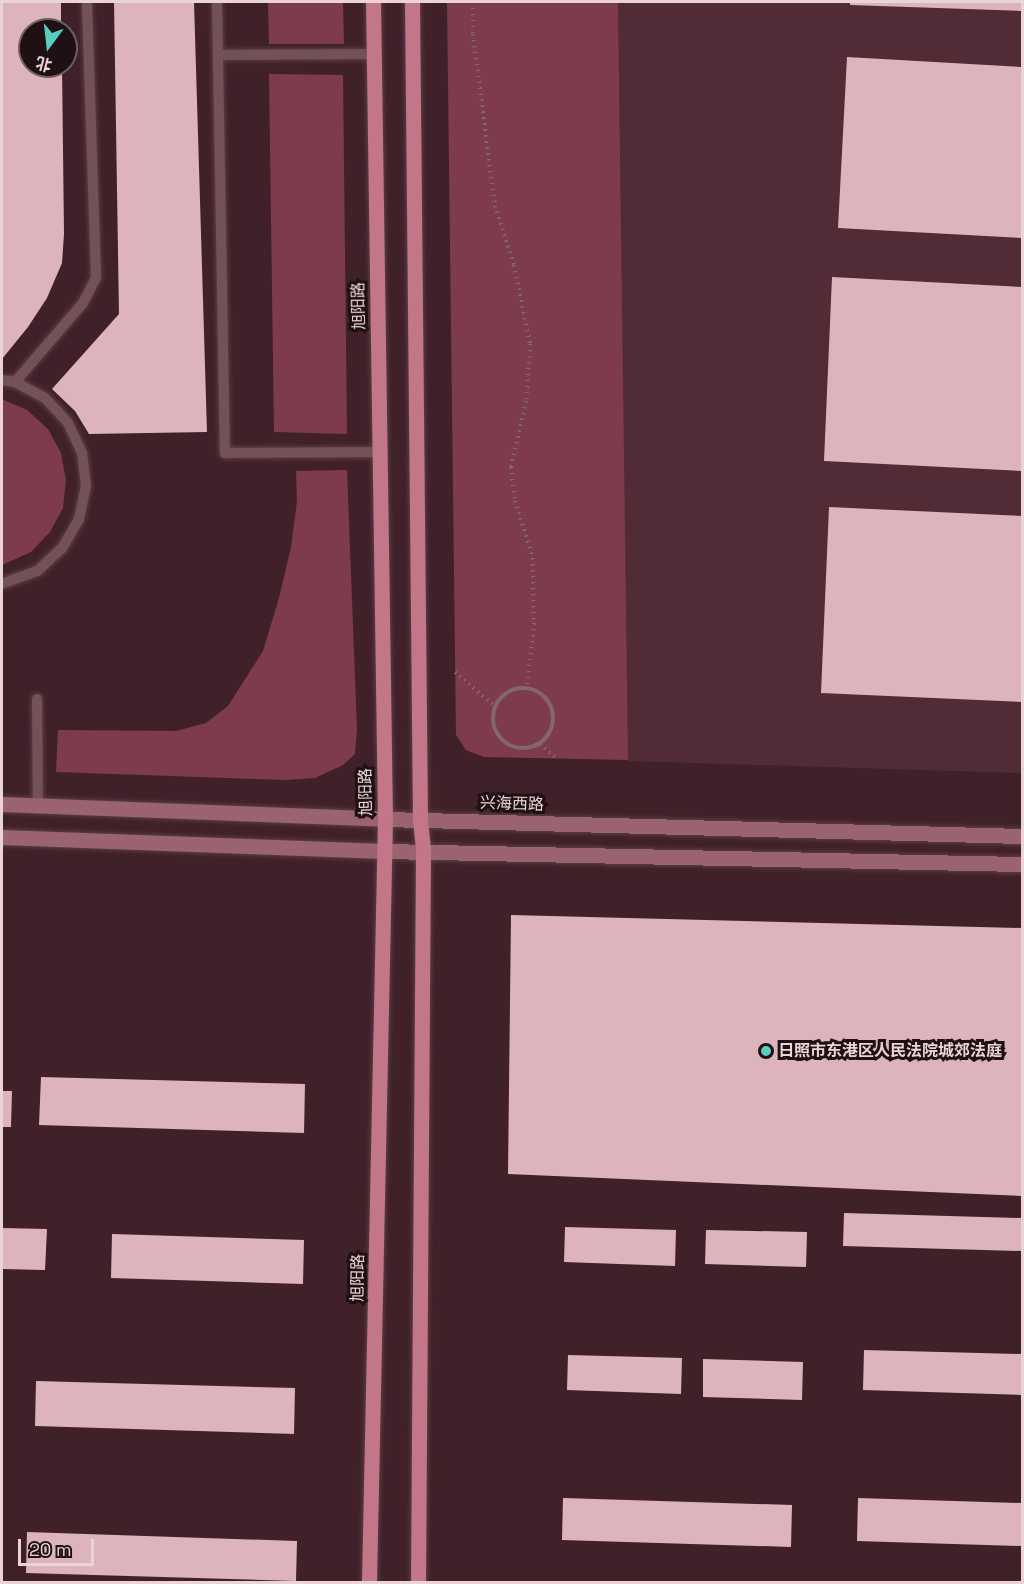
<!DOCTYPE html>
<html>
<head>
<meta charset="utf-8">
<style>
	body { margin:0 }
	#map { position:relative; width:1024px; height:1584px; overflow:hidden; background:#412129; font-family:"Space Grotesk","Noto Sans SC",sans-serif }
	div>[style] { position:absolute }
	.built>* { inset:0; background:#512b35 }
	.green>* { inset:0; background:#7d3b4d }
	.building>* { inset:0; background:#deb4bc }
	.path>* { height:4px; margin-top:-2px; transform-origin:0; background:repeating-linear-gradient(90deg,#83676e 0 1.5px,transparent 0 6px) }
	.path>.ring { margin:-2px; padding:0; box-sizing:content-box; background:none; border:4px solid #83676e; border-radius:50% }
	.roads { filter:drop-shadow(0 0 2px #593e45) drop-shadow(0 0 2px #593e45) }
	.lane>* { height:10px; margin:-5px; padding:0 5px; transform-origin:5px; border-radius:5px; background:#745058 }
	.secondary>* { height:15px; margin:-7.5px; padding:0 7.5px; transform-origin:7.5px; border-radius:7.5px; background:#9b6370 }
	.primary>* { height:15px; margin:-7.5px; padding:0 7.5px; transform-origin:7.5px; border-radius:7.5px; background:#c27688 }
	.dots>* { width:16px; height:16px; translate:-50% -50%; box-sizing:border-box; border:3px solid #1e1013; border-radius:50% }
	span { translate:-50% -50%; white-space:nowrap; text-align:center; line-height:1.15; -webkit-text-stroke:6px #1e1013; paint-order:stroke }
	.street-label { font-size:16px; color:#ead4d8 }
	.poi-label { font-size:16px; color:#ead4d8; font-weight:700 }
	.left { translate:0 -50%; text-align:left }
	.frame { position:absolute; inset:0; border:3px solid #ead4d8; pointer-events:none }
	.north { position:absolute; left:18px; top:18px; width:60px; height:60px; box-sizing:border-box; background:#1e1013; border:2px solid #705e62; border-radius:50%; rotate:195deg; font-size:16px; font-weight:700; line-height:24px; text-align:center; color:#ead4d8 }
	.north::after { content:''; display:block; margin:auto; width:21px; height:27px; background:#58cec0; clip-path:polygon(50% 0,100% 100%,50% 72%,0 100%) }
	.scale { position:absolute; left:18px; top:1539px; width:76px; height:27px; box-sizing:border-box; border:3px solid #ead4d8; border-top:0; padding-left:8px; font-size:18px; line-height:21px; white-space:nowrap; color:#ead4d8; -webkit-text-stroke:4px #1e1013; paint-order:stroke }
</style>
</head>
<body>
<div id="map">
	<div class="built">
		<div style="clip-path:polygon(618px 2px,1022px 2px,1022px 773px,627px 761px)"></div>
	</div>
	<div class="green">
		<div style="clip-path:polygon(268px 2px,343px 2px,344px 44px,269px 44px)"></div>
		<div style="clip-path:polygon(447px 2px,618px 2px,628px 760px,484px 757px,466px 750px,456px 735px)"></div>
		<div style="clip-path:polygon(269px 74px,343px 75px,347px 434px,274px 432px)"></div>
		<div style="clip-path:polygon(2px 399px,27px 410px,48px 429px,61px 453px,66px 480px,63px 508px,50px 532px,31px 552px,2px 565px)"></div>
		<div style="clip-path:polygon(347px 470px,357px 730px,355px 754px,343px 765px,315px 778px,286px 780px,56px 772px,58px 730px,176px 731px,206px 723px,228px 706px,263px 651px,279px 598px,291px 547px,297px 501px,296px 471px)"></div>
	</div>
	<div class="building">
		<div style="clip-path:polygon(2px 2px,61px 2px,61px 30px,30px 30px,30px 66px,62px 66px,64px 234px,62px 263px,47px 298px,28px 327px,2px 359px)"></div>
		<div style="clip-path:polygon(114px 2px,194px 2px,207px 432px,89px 434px,75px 411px,52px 389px,119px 314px)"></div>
		<div style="clip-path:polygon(850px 2px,1022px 2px,1022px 11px,850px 5px)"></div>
		<div style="clip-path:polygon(847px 57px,1022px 67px,1022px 238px,838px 228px)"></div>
		<div style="clip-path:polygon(832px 277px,1022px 287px,1022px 471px,824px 461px)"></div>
		<div style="clip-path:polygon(829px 507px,1022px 516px,1022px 702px,821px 693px)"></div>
		<div style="clip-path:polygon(511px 915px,1022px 928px,1022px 1196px,508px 1174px)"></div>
		<div style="clip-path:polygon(41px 1077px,305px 1084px,304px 1133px,39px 1125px)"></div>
		<div style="clip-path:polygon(2px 1091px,12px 1091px,11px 1127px,2px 1127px)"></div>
		<div style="clip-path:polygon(844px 1213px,1022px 1218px,1022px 1251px,843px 1246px)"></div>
		<div style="clip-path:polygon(565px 1227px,676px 1230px,675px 1266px,564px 1262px)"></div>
		<div style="clip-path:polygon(2px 1228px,47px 1229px,45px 1270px,2px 1269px)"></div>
		<div style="clip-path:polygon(706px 1230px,807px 1232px,806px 1267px,705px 1264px)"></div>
		<div style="clip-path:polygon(112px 1234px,304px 1240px,303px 1284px,111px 1278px)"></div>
		<div style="clip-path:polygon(864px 1350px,1022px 1354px,1022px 1395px,863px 1390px)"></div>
		<div style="clip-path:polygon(568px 1355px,682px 1358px,681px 1394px,567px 1390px)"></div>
		<div style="clip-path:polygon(703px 1359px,803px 1362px,802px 1400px,703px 1397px)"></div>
		<div style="clip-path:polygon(36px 1381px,295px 1388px,294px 1434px,35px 1426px)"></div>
		<div style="clip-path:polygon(563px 1498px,792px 1505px,791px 1547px,562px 1540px)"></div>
		<div style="clip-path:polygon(858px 1498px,1022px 1503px,1022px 1546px,857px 1541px)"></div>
		<div style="clip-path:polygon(27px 1532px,297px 1541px,296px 1581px,26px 1573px)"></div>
	</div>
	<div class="path">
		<div style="left:473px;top:2px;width:32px;rotate:90deg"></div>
		<div style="left:473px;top:34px;width:173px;rotate:82.7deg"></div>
		<div style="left:495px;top:206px;width:62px;rotate:72.1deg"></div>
		<div style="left:514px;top:265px;width:81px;rotate:78.6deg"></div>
		<div style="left:530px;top:344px;width:57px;rotate:94deg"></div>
		<div style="left:526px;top:401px;width:68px;rotate:102.8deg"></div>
		<div style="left:511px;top:467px;width:34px;rotate:83deg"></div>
		<div style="left:515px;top:501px;width:60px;rotate:72.5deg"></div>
		<div style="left:533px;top:558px;width:65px;rotate:89.1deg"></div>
		<div style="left:534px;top:623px;width:65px;rotate:96.1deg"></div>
		<div style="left:455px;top:672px;width:52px;rotate:40.4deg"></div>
		<div class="ring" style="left:493px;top:688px;width:56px;height:56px"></div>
		<div style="left:540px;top:744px;width:23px;rotate:41deg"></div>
	</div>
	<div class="roads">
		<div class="lane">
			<div style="left:217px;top:2px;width:451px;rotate:89deg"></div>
			<div style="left:225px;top:453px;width:154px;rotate:-0.4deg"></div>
			<div style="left:218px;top:55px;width:155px;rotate:-0.4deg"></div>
			<div style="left:2px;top:380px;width:13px;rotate:9deg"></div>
			<div style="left:15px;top:382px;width:34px;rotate:28deg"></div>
			<div style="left:45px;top:398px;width:34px;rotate:47deg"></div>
			<div style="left:68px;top:423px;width:33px;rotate:65deg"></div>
			<div style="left:82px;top:453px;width:33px;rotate:83deg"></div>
			<div style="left:86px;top:486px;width:34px;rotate:102deg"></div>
			<div style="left:79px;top:519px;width:34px;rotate:120deg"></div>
			<div style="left:62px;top:548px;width:34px;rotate:137deg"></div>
			<div style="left:37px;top:571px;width:37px;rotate:160deg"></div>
			<div style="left:15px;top:382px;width:104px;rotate:-49.3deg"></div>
			<div style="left:83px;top:303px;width:29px;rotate:-63deg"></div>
			<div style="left:96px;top:277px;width:275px;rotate:-91.9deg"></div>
			<div style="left:37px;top:699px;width:107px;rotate:89.5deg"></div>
		</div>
		<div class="secondary">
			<div style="left:2px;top:804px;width:383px;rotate:2.2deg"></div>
			<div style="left:385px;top:819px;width:637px;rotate:1.53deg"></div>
			<div style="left:2px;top:837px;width:382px;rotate:2.1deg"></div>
			<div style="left:384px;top:851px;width:638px;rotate:1.17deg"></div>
		</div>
		<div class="primary">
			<div style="left:412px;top:2px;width:818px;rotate:89.44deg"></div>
			<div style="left:420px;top:820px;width:31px;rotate:84deg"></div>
			<div style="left:423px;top:851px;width:731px;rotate:90.39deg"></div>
			<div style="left:369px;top:1582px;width:763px;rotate:-88.8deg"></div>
			<div style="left:385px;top:819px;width:817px;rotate:-90.84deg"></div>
		</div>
	</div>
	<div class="dots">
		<div style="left:766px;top:1051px;background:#58cec0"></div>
	</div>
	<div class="street-label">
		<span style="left:359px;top:306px;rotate:-91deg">旭阳路</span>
		<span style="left:366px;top:792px;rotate:-91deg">旭阳路</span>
		<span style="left:512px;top:804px;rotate:2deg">兴海西路</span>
		<span style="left:358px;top:1278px;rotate:-89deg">旭阳路</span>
	</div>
	<div class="poi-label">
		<span class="left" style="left:778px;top:1051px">日照市东港区人民法院城郊法庭</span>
	</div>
	<div class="frame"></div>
	<div class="north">北</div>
	<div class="scale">20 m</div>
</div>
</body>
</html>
